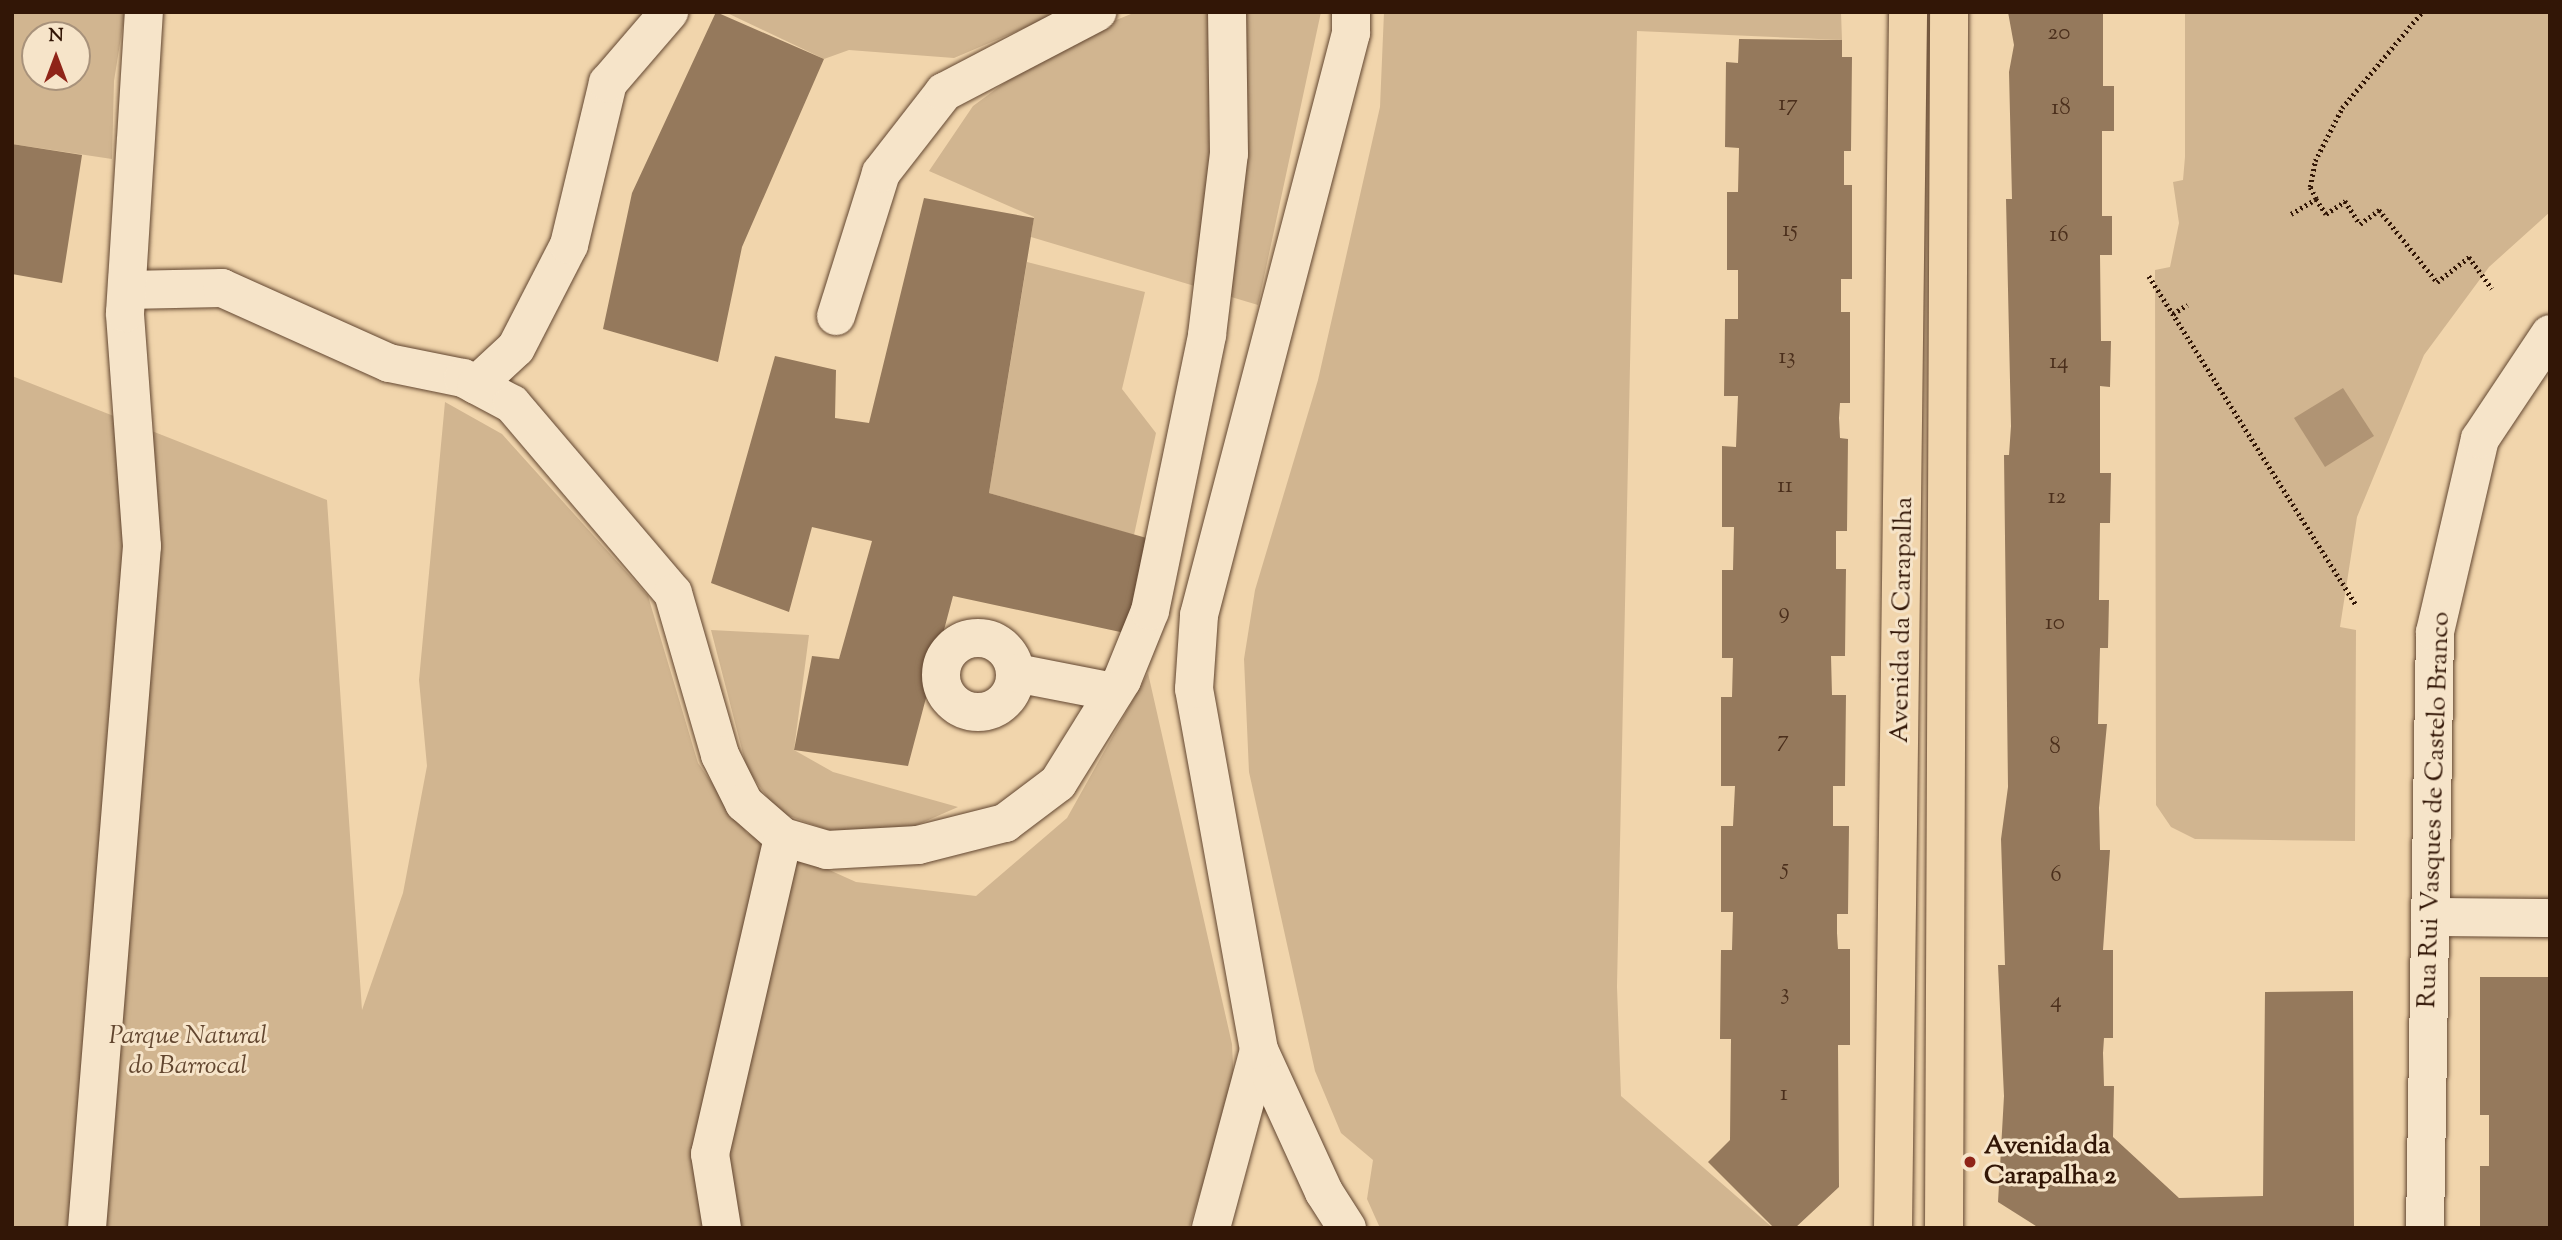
<!DOCTYPE html>
<html>
<head>
<meta charset="utf-8">
<style>
	body { margin:0 }
	#map { position:relative; width:2562px; height:1240px; overflow:hidden; background:#f1d5ac; font-family:"Sorts Mill Goudy",serif }
	div>[style] { position:absolute }
	.green>* { inset:0; background:#d1b590 }
	.water>* { inset:0; background:#b09474 }
	.building>* { inset:0; background:#95795c }
	.path>* { height:4.5px; margin-top:-2.25px; transform-origin:0; background:repeating-linear-gradient(90deg,#321606 0 2px,transparent 0 5.5px) }
	.roads { filter:drop-shadow(0 0 2px #624630) drop-shadow(0 0 2px #624630) }
	.minor>* { height:38px; margin:-19px; padding:0 19px; transform-origin:19px; border-radius:19px; background:#f6e4c9 }
	.minor>.ring { margin:-19px; padding:0; box-sizing:content-box; background:none; border:38px solid #f6e4c9; border-radius:50% }
	.major>* { height:38px; margin:-19px; padding:0 19px; transform-origin:19px; border-radius:19px; background:#f1d5ac }
	.dots>* { width:19px; height:19px; translate:-50% -50%; box-sizing:border-box; border:4px solid #f6e4c9; border-radius:50% }
	span { translate:-50% -50%; white-space:nowrap; text-align:center; line-height:1.15; -webkit-text-stroke:6px #f6e4c9; paint-order:stroke }
	.number-label { font-size:23px; color:#4b2f1c }
	.number-label span { -webkit-text-stroke-width:0 }
	.street-label { font-size:26px; color:#321606 }
	.park-label { font-size:26px; color:#62462f; font-style:italic }
	.poi-label { font-size:26px; color:#321606; font-weight:700 }
	.left { translate:0 -50%; text-align:left }
	.frame { position:absolute; inset:0; border:14px solid #321606; pointer-events:none }
	.north { position:absolute; left:21px; top:21px; width:70px; height:70px; box-sizing:border-box; background:#f6e4c9; border:2px solid #a8927b; border-radius:50%; rotate:0deg; font-size:19px; font-weight:700; line-height:28px; text-align:center; color:#321606 }
	.north::after { content:''; display:block; margin:auto; width:24px; height:32px; background:#8f2418; clip-path:polygon(50% 0,100% 100%,50% 72%,0 100%) }
</style>
</head>
<body>
<div id="map">
	<div class="green">
		<div style="clip-path:polygon(evenodd,12px 12px,125px 12px,114px 81px,112px 159px,12px 144px,12px 12px,35px 35px,77px 35px,77px 77px,35px 77px,35px 35px)"></div>
		<div style="clip-path:polygon(725px 12px,1062px 12px,954px 58px,849px 50px,824px 59px)"></div>
		<div style="clip-path:polygon(1136px 12px,1321px 12px,1258px 305px,1031px 237px,1034px 217px,929px 171px,973px 106px,1059px 43px)"></div>
		<div style="clip-path:polygon(1384px 12px,1841px 12px,1842px 40px,1637px 31px,1617px 987px,1621px 1096px,1773px 1228px,1380px 1228px,1367px 1199px,1373px 1160px,1341px 1133px,1315px 1071px,1249px 772px,1244px 659px,1255px 590px,1318px 380px,1380px 107px)"></div>
		<div style="clip-path:polygon(2185px 12px,2550px 12px,2550px 212px,2489px 267px,2424px 355px,2357px 517px,2340px 627px,2356px 630px,2355px 841px,2195px 839px,2171px 827px,2156px 805px,2155px 270px,2170px 267px,2179px 223px,2173px 182px,2183px 180px,2185px 157px)"></div>
		<div style="clip-path:polygon(1027px 262px,1145px 292px,1122px 389px,1156px 433px,1134px 535px,989px 493px)"></div>
		<div style="clip-path:polygon(12px 376px,327px 500px,362px 1010px,403px 893px,427px 766px,419px 680px,445px 402px,502px 434px,648px 596px,698px 763px,747px 833px,856px 882px,976px 896px,1067px 818px,1148px 673px,1232px 1044px,1234px 1086px,1189px 1228px,12px 1228px)"></div>
		<div style="clip-path:polygon(711px 630px,809px 635px,794px 750px,833px 772px,958px 807px,901px 832px,839px 834px,778px 812px,747px 769px)"></div>
	</div>
	<div class="water">
		<div style="clip-path:polygon(2343px 388px,2374px 436px,2325px 467px,2294px 418px)"></div>
	</div>
	<div class="building">
		<div style="clip-path:polygon(716px 12px,824px 59px,742px 247px,718px 362px,603px 329px,632px 193px)"></div>
		<div style="clip-path:polygon(2008px 12px,2103px 12px,2103px 86px,2114px 86px,2114px 131px,2102px 131px,2102px 216px,2112px 216px,2112px 255px,2100px 255px,2101px 341px,2111px 341px,2110px 387px,2100px 386px,2100px 473px,2111px 473px,2110px 523px,2100px 523px,2099px 600px,2109px 600px,2108px 648px,2100px 648px,2098px 724px,2107px 724px,2099px 808px,2100px 850px,2110px 850px,2103px 950px,2113px 950px,2113px 1038px,2104px 1038px,2103px 1053px,2104px 1086px,2114px 1086px,2113px 1137px,2179px 1198px,2263px 1196px,2265px 992px,2353px 991px,2354px 1228px,2039px 1228px,1998px 1202px,2004px 1096px,1998px 965px,2005px 965px,2001px 839px,2008px 787px,2004px 455px,2009px 455px,2011px 426px,2006px 199px,2012px 199px,2009px 72px,2014px 45px)"></div>
		<div style="clip-path:polygon(1739px 39px,1842px 40px,1842px 57px,1852px 57px,1851px 151px,1844px 151px,1844px 185px,1852px 185px,1852px 279px,1841px 279px,1841px 312px,1850px 312px,1850px 403px,1840px 403px,1839px 418px,1840px 438px,1848px 439px,1847px 531px,1836px 531px,1836px 569px,1846px 569px,1845px 656px,1831px 656px,1832px 695px,1846px 695px,1845px 786px,1833px 786px,1833px 826px,1849px 826px,1848px 914px,1837px 914px,1837px 933px,1838px 949px,1850px 949px,1850px 1045px,1838px 1045px,1839px 1187px,1795px 1228px,1774px 1228px,1708px 1162px,1730px 1140px,1731px 1039px,1720px 1039px,1721px 950px,1732px 950px,1733px 912px,1721px 912px,1721px 826px,1733px 826px,1735px 786px,1721px 786px,1721px 697px,1732px 697px,1733px 658px,1722px 658px,1722px 570px,1733px 570px,1734px 527px,1722px 527px,1722px 446px,1736px 447px,1738px 396px,1724px 396px,1725px 319px,1738px 319px,1738px 270px,1727px 270px,1727px 192px,1738px 192px,1739px 148px,1725px 147px,1726px 62px,1738px 63px)"></div>
		<div style="clip-path:polygon(12px 144px,82px 155px,62px 283px,12px 274px)"></div>
		<div style="clip-path:polygon(924px 198px,1034px 218px,989px 493px,1150px 539px,1125px 633px,953px 596px,908px 766px,794px 750px,812px 656px,839px 659px,872px 541px,812px 527px,789px 612px,711px 583px,775px 356px,836px 370px,835px 418px,869px 423px)"></div>
		<div style="clip-path:polygon(2480px 977px,2550px 977px,2550px 1228px,2480px 1228px,2480px 1166px,2489px 1166px,2489px 1115px,2480px 1115px)"></div>
	</div>
	<div class="path">
		<div style="left:2316px;top:199px;width:18px;rotate:56deg"></div>
		<div style="left:2326px;top:214px;width:23px;rotate:-34deg"></div>
		<div style="left:2345px;top:201px;width:27px;rotate:57deg"></div>
		<div style="left:2360px;top:224px;width:24px;rotate:-36deg"></div>
		<div style="left:2379px;top:210px;width:92px;rotate:51.1deg"></div>
		<div style="left:2437px;top:282px;width:41px;rotate:-38deg"></div>
		<div style="left:2469px;top:257px;width:39px;rotate:54deg"></div>
		<div style="left:2291px;top:214px;width:29px;rotate:-31deg"></div>
		<div style="left:2316px;top:199px;width:13px;rotate:-117deg"></div>
		<div style="left:2310px;top:187px;width:26px;rotate:-79deg"></div>
		<div style="left:2315px;top:161px;width:59px;rotate:-63deg"></div>
		<div style="left:2342px;top:108px;width:125px;rotate:-50.2deg"></div>
		<div style="left:2149px;top:276px;width:390px;rotate:57.8deg"></div>
		<div style="left:2173px;top:314px;width:17px;rotate:-33deg"></div>
	</div>
	<div class="roads">
		<div class="minor">
			<div style="left:127px;top:290px;width:95px;rotate:-1.2deg"></div>
			<div style="left:222px;top:288px;width:183px;rotate:24.2deg"></div>
			<div style="left:389px;top:363px;width:76px;rotate:11.5deg"></div>
			<div style="left:463px;top:378px;width:55px;rotate:28deg"></div>
			<div style="left:512px;top:404px;width:248px;rotate:49.6deg"></div>
			<div style="left:673px;top:593px;width:169px;rotate:73.8deg"></div>
			<div style="left:720px;top:755px;width:54px;rotate:63.4deg"></div>
			<div style="left:744px;top:803px;width:52px;rotate:41.1deg"></div>
			<div style="left:783px;top:837px;width:46px;rotate:16.5deg"></div>
			<div style="left:827px;top:850px;width:91px;rotate:-3.1deg"></div>
			<div style="left:918px;top:845px;width:90px;rotate:-14.2deg"></div>
			<div style="left:1005px;top:823px;width:66px;rotate:-37deg"></div>
			<div style="left:1058px;top:783px;width:121px;rotate:-58.1deg"></div>
			<div style="left:1122px;top:680px;width:74px;rotate:-67.9deg"></div>
			<div style="left:1150px;top:611px;width:282px;rotate:-78.3deg"></div>
			<div style="left:1207px;top:335px;width:182px;rotate:-83.1deg"></div>
			<div style="left:1229px;top:154px;width:142px;rotate:-90.8deg"></div>
			<div style="left:836px;top:316px;width:150px;rotate:-72.5deg"></div>
			<div style="left:881px;top:173px;width:103px;rotate:-52.1deg"></div>
			<div style="left:944px;top:92px;width:173px;rotate:-27.6deg"></div>
			<div style="left:476px;top:385px;width:54px;rotate:-42.8deg"></div>
			<div style="left:516px;top:348px;width:116px;rotate:-62.8deg"></div>
			<div style="left:569px;top:245px;width:167px;rotate:-76.5deg"></div>
			<div style="left:608px;top:83px;width:94px;rotate:-49.3deg"></div>
			<div class="ring" style="left:941px;top:638px;width:36px;height:36px"></div>
			<div style="left:1016px;top:673px;width:100px;rotate:11deg"></div>
			<div style="left:2430px;top:917px;width:120px;rotate:0.5deg"></div>
			<div style="left:87px;top:1228px;width:684px;rotate:-85.39deg"></div>
			<div style="left:142px;top:546px;width:234px;rotate:-94.2deg"></div>
			<div style="left:125px;top:313px;width:302px;rotate:-86.4deg"></div>
			<div style="left:722px;top:1228px;width:75px;rotate:-99.2deg"></div>
			<div style="left:710px;top:1154px;width:325px;rotate:-77deg"></div>
			<div style="left:1211px;top:1228px;width:184px;rotate:-74.9deg"></div>
			<div style="left:1347px;top:1228px;width:43px;rotate:-122.6deg"></div>
			<div style="left:1324px;top:1192px;width:156px;rotate:-114.6deg"></div>
			<div style="left:1259px;top:1050px;width:367px;rotate:-100.2deg"></div>
			<div style="left:1194px;top:689px;width:74px;rotate:-86.1deg"></div>
			<div style="left:1199px;top:615px;width:602px;rotate:-75.36deg"></div>
			<div style="left:1351px;top:33px;width:21px;rotate:-90deg"></div>
			<div style="left:2425px;top:1228px;width:596px;rotate:-89.04deg"></div>
			<div style="left:2435px;top:632px;width:198px;rotate:-76.9deg"></div>
			<div style="left:2480px;top:439px;width:126px;rotate:-56.3deg"></div>
		</div>
		<div class="major">
			<div style="left:1893px;top:1228px;width:1216px;rotate:-89.29deg"></div>
			<div style="left:1944px;top:1228px;width:1216px;rotate:-89.76deg"></div>
		</div>
	</div>
	<div class="dots">
		<div style="left:1970px;top:1162px;background:#8f2418"></div>
	</div>
	<div class="number-label">
		<span style="left:2059px;top:34px">20</span>
		<span style="left:1788px;top:105px">17</span>
		<span style="left:2061px;top:109px">18</span>
		<span style="left:1790px;top:231px">15</span>
		<span style="left:2059px;top:236px">16</span>
		<span style="left:1787px;top:358px">13</span>
		<span style="left:2059px;top:363px">14</span>
		<span style="left:1785px;top:487px">11</span>
		<span style="left:2057px;top:498px">12</span>
		<span style="left:1784px;top:613px">9</span>
		<span style="left:2055px;top:624px">10</span>
		<span style="left:1783px;top:741px">7</span>
		<span style="left:2055px;top:748px">8</span>
		<span style="left:1785px;top:869px">5</span>
		<span style="left:2056px;top:876px">6</span>
		<span style="left:1785px;top:994px">3</span>
		<span style="left:2056px;top:1002px">4</span>
		<span style="left:1784px;top:1095px">1</span>
	</div>
	<div class="street-label">
		<span style="left:1903px;top:620px;rotate:-89deg">Avenida da Carapalha</span>
		<span style="left:2435px;top:810px;rotate:-88deg">Rua Rui Vasques de Castelo Branco</span>
	</div>
	<div class="park-label">
		<span style="left:188px;top:1052px">Parque Natural<br>do Barrocal</span>
	</div>
	<div class="poi-label">
		<span class="left" style="left:1984px;top:1162px">Avenida da<br>Carapalha 2</span>
	</div>
	<div class="frame"></div>
	<div class="north">N</div>
</div>
</body>
</html>
